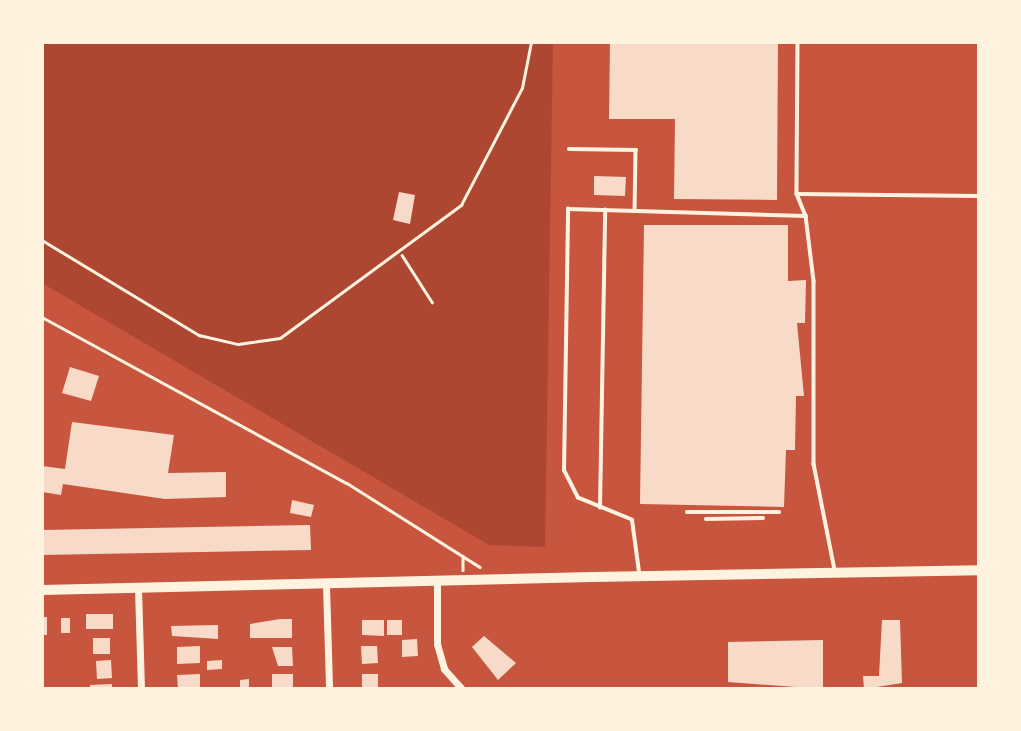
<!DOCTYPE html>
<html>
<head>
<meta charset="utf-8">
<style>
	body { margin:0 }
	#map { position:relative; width:1021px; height:731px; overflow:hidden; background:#c8553d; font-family:Lato,sans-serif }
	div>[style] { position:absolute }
	.green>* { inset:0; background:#ae4732 }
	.building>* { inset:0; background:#f7dbc8 }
	.path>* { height:2.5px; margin:-1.25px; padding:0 1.25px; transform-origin:1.25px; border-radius:1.25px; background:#fff3e0 }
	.service>* { height:3.5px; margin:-1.75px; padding:0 1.75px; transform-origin:1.75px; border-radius:1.75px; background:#fff3e0 }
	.minor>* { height:7px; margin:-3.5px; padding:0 3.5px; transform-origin:3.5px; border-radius:3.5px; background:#fff3e0 }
	.tertiary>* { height:10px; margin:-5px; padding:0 5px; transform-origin:5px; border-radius:5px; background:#fff3e0 }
	.secondary>* { height:10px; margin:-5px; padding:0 5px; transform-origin:5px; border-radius:5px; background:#fff3e0 }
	span { translate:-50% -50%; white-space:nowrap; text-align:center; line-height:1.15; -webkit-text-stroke:7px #fff3e0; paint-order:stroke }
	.frame { position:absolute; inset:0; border:44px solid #fff3e0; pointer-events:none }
</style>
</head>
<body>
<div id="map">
	<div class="green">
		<div style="clip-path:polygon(42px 42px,553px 42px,545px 547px,489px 545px,42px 283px)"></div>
	</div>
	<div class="building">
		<div style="clip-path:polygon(610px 42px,778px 42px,777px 200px,674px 199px,675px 119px,609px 119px)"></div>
		<div style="clip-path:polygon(594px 176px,626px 177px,625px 196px,594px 195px)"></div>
		<div style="clip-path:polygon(399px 192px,415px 195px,410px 224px,393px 220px)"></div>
		<div style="clip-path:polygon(644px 225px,788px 225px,788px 281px,806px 280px,805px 323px,797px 323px,804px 396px,796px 396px,795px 450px,786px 450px,784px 507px,640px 504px)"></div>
		<div style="clip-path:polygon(70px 367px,99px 376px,91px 401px,62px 393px)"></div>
		<div style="clip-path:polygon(72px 422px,174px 435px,168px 473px,226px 472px,226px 497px,165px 499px,63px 484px,61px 495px,42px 492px,42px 466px,65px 469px)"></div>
		<div style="clip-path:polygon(292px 500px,314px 505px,311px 517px,290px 513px)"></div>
		<div style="clip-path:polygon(310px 525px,311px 550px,42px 555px,42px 530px)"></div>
		<div style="clip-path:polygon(86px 614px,113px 614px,113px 629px,86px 629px)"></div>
		<div style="clip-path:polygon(42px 617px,47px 617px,47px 635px,42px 635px)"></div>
		<div style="clip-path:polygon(61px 618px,70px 618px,70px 633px,61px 633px)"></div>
		<div style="clip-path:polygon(280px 619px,292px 619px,292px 638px,250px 638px,250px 624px)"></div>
		<div style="clip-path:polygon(362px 620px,384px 620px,384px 636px,362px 635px)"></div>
		<div style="clip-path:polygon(387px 620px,402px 620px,402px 635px,387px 635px)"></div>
		<div style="clip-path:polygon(882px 620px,900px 620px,902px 683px,864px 689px,863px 676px,879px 676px)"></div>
		<div style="clip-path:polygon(218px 625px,218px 639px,172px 636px,171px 626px)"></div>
		<div style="clip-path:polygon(484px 636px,516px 663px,498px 680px,472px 647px)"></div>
		<div style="clip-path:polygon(93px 638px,110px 638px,110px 654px,93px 654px)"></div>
		<div style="clip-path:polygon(417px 639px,418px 656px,402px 657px,402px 640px)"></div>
		<div style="clip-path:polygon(823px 640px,823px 689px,728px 682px,728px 642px)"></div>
		<div style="clip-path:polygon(200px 646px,200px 663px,177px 664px,177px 647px)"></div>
		<div style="clip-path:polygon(361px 646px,377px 646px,378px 663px,362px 664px)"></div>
		<div style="clip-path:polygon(272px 647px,292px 647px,293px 666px,278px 666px)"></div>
		<div style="clip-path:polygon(111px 660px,112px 678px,97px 679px,96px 661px)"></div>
		<div style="clip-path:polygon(222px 660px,222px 669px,207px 670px,207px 661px)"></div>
		<div style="clip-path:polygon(200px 674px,200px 689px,178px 689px,177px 675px)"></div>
		<div style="clip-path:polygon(272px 674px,293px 674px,293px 689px,272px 687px)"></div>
		<div style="clip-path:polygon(362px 674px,378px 674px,378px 689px,362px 689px)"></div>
		<div style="clip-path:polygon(249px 679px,249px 689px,240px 689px,240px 680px)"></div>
		<div style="clip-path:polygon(112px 684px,112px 689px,90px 689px,90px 685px)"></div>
	</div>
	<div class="path">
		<div style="left:42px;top:240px;width:184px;rotate:31.2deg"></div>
		<div style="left:199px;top:335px;width:40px;rotate:13deg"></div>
		<div style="left:238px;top:344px;width:42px;rotate:-8.1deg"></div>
		<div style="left:280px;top:338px;width:225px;rotate:-36.3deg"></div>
		<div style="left:461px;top:205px;width:132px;rotate:-62.5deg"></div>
		<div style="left:522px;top:88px;width:47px;rotate:-78.9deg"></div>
		<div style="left:402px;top:255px;width:56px;rotate:57.4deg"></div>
		<div style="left:42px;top:317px;width:347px;rotate:28.6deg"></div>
		<div style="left:347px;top:483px;width:157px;rotate:32.3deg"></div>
		<div style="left:463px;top:556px;width:14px;rotate:90deg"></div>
	</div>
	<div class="service">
		<div style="left:798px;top:42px;width:152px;rotate:90.4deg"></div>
		<div style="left:797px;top:194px;width:24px;rotate:68deg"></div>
		<div style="left:806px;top:216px;width:65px;rotate:83deg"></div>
		<div style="left:814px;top:281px;width:183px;rotate:90deg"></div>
		<div style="left:814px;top:464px;width:108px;rotate:78.8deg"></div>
		<div style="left:569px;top:149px;width:67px;rotate:0.9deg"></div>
		<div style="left:636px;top:150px;width:61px;rotate:90.9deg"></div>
		<div style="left:797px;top:194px;width:182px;rotate:0.6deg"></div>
		<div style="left:600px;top:508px;width:298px;rotate:-89deg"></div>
		<div style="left:687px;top:512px;width:92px"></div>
		<div style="left:706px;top:519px;width:57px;rotate:-1deg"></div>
		<div style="left:639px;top:572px;width:52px;rotate:-97.7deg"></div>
		<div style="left:632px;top:520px;width:58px;rotate:-157.8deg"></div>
		<div style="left:578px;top:498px;width:30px;rotate:-117deg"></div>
		<div style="left:564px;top:471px;width:262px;rotate:-89.1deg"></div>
		<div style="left:568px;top:209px;width:238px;rotate:1.7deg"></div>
	</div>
	<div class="minor">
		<div style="left:437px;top:582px;width:62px;rotate:90deg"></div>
		<div style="left:437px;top:644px;width:26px;rotate:74deg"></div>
		<div style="left:444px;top:669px;width:27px;rotate:48deg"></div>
		<div style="left:326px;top:585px;width:104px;rotate:88.3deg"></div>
		<div style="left:138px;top:588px;width:101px;rotate:88.3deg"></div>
	</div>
	<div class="tertiary">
		<div style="left:42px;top:590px;width:550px;rotate:-1.35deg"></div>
	</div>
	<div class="secondary">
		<div style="left:592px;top:577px;width:387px;rotate:-1deg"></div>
	</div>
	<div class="frame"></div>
</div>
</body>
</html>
